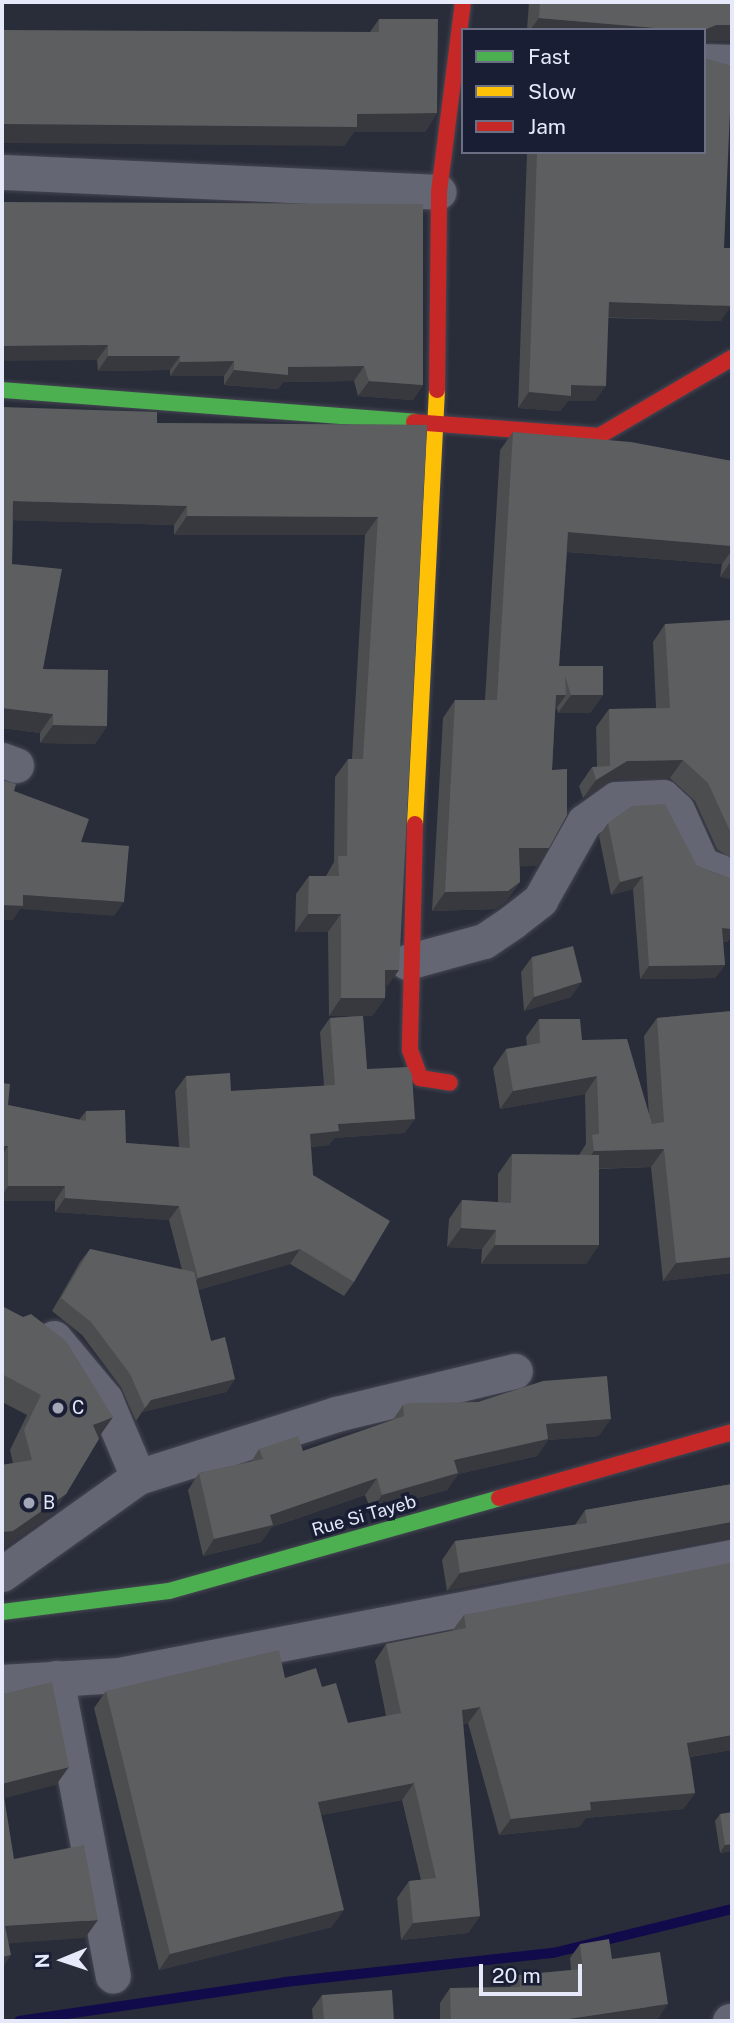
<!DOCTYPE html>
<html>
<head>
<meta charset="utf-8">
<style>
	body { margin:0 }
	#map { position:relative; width:734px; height:2023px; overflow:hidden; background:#292c39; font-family:"Public Sans",sans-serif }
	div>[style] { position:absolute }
	.stream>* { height:10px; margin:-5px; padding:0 5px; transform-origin:5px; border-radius:5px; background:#110b4b }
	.roads { filter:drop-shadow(0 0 2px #454752) drop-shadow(0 0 2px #454752) }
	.street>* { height:35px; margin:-17.5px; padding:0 17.5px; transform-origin:17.5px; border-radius:17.5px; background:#646773 }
	.fast>* { height:16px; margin:-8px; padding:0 8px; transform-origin:8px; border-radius:8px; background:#4caf50 }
	.slow>* { height:16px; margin:-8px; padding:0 8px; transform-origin:8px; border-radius:8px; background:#ffc107 }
	.jam>* { height:16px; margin:-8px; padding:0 8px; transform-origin:8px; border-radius:8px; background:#c62828 }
	.wall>* { inset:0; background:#4c4d4e }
	.shaded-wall>* { inset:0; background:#37393e }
	.building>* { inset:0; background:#5c5e60 }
	.dots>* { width:19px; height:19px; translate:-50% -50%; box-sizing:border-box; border:4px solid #1a1e35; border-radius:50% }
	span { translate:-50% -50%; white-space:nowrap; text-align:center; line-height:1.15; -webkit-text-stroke:7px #1a1e35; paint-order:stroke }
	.poi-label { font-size:18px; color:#e5e9f9 }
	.left { translate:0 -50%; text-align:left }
	.street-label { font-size:18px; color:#e5e9f9 }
	.frame { position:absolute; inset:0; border:4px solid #e5e9f9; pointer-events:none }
	.legend { position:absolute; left:461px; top:28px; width:245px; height:126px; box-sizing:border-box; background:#1a1e35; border:2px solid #6b6f83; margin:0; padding:9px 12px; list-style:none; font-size:21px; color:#e5e9f9 }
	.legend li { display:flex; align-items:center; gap:14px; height:35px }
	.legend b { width:35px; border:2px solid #6b6f83 }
	.north { position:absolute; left:28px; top:1925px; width:70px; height:70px; -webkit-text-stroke:5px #1a1e35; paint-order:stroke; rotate:268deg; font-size:19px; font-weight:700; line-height:28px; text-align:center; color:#e5e9f9 }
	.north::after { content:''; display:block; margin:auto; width:24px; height:32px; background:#e5e9f9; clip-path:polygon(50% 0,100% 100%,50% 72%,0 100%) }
	.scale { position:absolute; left:479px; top:1964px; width:103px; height:32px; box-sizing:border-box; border:4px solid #e5e9f9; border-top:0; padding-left:9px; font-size:21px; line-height:24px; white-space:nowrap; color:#e5e9f9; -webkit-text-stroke:5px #1a1e35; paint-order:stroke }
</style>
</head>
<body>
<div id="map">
	<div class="stream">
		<div style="left:19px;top:2021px;width:269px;rotate:-8.3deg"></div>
		<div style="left:285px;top:1982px;width:270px;rotate:-6.2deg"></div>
		<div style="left:553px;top:1953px;width:184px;rotate:-13.8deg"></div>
	</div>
	<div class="roads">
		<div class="street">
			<div style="left:704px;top:61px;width:28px;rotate:2deg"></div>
			<div style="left:2px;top:172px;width:437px;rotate:2.6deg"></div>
			<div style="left:2px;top:760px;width:15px;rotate:20deg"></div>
			<div style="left:407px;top:962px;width:80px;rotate:-15.3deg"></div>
			<div style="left:484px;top:941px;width:34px;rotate:-34deg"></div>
			<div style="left:512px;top:922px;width:36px;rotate:-38deg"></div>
			<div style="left:540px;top:900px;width:90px;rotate:-60.6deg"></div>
			<div style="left:584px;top:822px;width:39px;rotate:-36deg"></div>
			<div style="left:616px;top:799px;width:47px;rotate:-2.4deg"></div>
			<div style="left:663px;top:797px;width:19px;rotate:43deg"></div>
			<div style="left:677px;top:810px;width:60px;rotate:65.6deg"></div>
			<div style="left:702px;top:865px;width:32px;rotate:20deg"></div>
			<div style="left:54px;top:1338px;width:80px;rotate:50.1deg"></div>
			<div style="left:105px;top:1399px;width:85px;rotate:67.1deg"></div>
			<div style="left:2px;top:1574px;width:167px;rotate:-35.5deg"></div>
			<div style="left:138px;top:1477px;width:209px;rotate:-17.6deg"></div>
			<div style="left:337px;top:1414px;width:183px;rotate:-13.6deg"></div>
			<div style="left:56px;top:1678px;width:303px;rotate:79.2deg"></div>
			<div style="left:2px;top:1682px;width:117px;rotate:-3.4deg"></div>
			<div style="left:119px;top:1675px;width:624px;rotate:-10.9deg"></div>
			<div style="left:730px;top:2021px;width:2px"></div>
		</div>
		<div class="fast">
			<div style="left:2px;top:390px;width:413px;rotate:4.4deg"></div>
			<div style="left:2px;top:1612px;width:168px;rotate:-7.2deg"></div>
			<div style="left:169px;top:1591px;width:343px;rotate:-15.7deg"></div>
		</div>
		<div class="slow">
			<div style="left:415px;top:824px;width:435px;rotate:-87.1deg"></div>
		</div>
		<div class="jam">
			<div style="left:437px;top:390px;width:198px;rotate:-89.4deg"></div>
			<div style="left:439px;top:192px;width:192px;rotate:-82.8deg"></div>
			<div style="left:414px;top:422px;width:186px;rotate:4.3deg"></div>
			<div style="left:599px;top:436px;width:154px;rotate:-30.4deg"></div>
			<div style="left:415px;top:824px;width:226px;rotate:91.3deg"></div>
			<div style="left:410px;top:1050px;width:30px;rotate:70deg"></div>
			<div style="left:420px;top:1078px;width:30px;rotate:9deg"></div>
			<div style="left:499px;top:1498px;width:242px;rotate:-15.8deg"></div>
		</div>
	</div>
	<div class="wall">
		<div style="clip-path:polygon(529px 2px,732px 2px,732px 41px,704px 41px,704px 30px,527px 30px)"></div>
		<div style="clip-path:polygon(379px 19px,437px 113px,425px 132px,354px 132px,344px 146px,370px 32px)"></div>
		<div style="clip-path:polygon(527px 152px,704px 152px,721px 321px,608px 318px,595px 401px,568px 401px,560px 411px,518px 408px)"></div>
		<div style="clip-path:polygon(2px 202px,423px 385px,413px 400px,358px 396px,354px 381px,283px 382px,278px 389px,224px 385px,224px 376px,170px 376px,170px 370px,98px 371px,97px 360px)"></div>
		<div style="clip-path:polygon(2px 407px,157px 423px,427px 425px,385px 998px,372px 1016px,363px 1016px,367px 1069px,415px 1119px,404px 1133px,334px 1138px,329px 1145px,311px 1147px,313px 1175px,354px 1282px,344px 1296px,290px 1264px,198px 1290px,211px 1341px,235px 1379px,226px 1392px,142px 1412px,136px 1421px,121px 1387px,82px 1335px,52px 1311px,80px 1262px,90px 1249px,182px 1270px,169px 1220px,55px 1212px,55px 1201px,2px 1201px,2px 1083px,8px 1105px,79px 1120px,86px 1111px,126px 1143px,179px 1147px,175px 1091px,186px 1076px,231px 1091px,324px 1086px,320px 1032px,330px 1018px,356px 1016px,329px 1016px,328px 932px,295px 932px,296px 894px,309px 876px,326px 876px,334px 862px,335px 777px,348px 759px,352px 759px,365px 535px,174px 535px,174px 525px,13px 520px,12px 564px,43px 669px,107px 726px,95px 744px,40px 743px,40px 733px,2px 728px)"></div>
		<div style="clip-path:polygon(513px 432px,732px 461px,732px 579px,720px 577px,722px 564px,567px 552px,559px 666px,603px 695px,590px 713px,558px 713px,557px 708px,555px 710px,552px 770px,549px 848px,536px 866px,520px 866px,520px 882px,507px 900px,495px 909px,432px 911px,443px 718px,455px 700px,485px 700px,500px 450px)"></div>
		<div style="clip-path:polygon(665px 624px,732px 648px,732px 859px,717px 849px,695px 801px,670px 778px,614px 779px,583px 798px,579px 786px,592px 767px,597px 767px,596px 727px,609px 709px,656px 708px,653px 642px)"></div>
		<div style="clip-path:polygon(608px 823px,697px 866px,732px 879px,732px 935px,727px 942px,723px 942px,725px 965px,715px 978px,640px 979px,633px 889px,611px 895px,599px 836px)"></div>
		<div style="clip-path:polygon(532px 957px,571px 997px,524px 1011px,521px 972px)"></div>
		<div style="clip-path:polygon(732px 1011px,732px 1273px,663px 1281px,651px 1167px,599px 1169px,599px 1245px,586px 1264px,481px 1264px,482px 1249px,447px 1247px,449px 1219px,462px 1200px,498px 1202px,498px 1174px,512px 1154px,579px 1155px,586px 1144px,585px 1094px,500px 1109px,493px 1068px,506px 1049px,527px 1046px,526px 1037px,539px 1019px,582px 1040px,649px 1116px,644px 1036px,657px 1018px)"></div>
		<div style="clip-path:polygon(2px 1306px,99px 1437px,66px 1494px,52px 1514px,2px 1549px,2px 1465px,13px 1463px,10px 1450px,27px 1415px,2px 1402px)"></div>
		<div style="clip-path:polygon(403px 1405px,599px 1436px,548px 1440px,537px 1456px,458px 1474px,447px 1490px,371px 1511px,365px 1495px,272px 1527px,261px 1542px,203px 1556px,188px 1490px,199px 1473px,251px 1462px,259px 1449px,303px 1451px,392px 1421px)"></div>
		<div style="clip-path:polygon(732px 1484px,447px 1591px,442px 1560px,455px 1541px,575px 1525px,585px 1510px)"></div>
		<div style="clip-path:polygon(732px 1572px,732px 1755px,731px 1750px,690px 1757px,695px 1793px,683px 1809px,586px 1818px,579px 1827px,499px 1835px,468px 1723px,463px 1724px,480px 1916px,468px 1933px,401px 1940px,397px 1898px,409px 1881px,421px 1880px,402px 1800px,321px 1815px,332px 1927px,159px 1970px,94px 1708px,106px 1691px,285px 1678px,322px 1687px,348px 1723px,386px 1716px,375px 1661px,386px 1644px,452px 1631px,464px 1615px)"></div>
		<div style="clip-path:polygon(720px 1814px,732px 1851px,720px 1853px,715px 1821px)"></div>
		<div style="clip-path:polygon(580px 1944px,612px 1959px,658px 2019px,640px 2021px,440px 2021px,440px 2003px,450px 1988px,510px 1987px,519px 1975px,571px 1970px,570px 1958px)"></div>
		<div style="clip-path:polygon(322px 1995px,394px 2021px,313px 2021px,312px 2009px)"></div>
	</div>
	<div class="shaded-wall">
		<div style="clip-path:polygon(539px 18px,679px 30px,530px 30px)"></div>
		<div style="clip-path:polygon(716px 25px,732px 25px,732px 41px,704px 41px,704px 30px)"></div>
		<div style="clip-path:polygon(437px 113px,425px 132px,354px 132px,344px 146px,2px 143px,2px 124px,357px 114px)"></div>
		<div style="clip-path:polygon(609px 302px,731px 306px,721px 321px,598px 317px)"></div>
		<div style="clip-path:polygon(108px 345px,97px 360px,2px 361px,2px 346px)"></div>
		<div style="clip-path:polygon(108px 356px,180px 356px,170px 370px,98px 371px)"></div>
		<div style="clip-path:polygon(234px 361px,224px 376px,170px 376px,180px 362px)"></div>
		<div style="clip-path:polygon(364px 366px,354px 381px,283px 382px,278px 389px,224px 385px,234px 370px,288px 367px)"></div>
		<div style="clip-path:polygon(369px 381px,423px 385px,413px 400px,358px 396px)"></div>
		<div style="clip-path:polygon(571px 385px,606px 386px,595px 401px,568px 401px,560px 411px,518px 408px,529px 392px)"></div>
		<div style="clip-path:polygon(13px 501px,187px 506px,174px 525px,2px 520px)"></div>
		<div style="clip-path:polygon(187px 516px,378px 517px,365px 535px,174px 535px)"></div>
		<div style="clip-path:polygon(568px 532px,732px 546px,732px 550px,722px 564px,556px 551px)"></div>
		<div style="clip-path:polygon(732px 560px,732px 579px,720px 577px)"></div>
		<div style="clip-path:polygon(556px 695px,566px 695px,553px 713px)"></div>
		<div style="clip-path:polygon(571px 695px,603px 695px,590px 713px,558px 713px)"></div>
		<div style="clip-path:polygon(2px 708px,53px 714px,40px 733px,2px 728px)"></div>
		<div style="clip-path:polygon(53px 725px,107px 726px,95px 744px,40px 743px)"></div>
		<div style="clip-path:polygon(683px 760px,670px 778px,614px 779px,583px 798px,596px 780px,627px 761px)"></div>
		<div style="clip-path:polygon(519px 848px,549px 848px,536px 866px,506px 867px)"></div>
		<div style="clip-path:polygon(643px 876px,633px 889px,611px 895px,620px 882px)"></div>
		<div style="clip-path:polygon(520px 882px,507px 900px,495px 909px,432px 911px,445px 892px)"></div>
		<div style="clip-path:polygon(23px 895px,124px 902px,114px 916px,20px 909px,13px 920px,2px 920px,2px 905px)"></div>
		<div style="clip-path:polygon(308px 914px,341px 914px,328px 932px,295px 932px)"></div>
		<div style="clip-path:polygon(722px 928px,732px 929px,732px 935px,727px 942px,713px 941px)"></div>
		<div style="clip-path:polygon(725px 965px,715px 978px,640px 979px,649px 966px)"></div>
		<div style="clip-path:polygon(385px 970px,399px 970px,386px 988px,373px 989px)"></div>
		<div style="clip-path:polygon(582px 982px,571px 997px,524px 1011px,534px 997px)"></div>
		<div style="clip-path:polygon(341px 998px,385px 998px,372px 1016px,329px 1016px)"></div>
		<div style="clip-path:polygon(597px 1076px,585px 1094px,500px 1109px,513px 1091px)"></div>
		<div style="clip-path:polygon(415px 1119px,404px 1133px,334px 1138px,329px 1145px,300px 1148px,310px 1134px,338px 1124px)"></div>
		<div style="clip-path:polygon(2px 1146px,8px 1146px,2px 1155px)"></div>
		<div style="clip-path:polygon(664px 1149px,651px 1167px,581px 1169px,594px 1151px)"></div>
		<div style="clip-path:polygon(8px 1186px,65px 1186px,55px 1201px,2px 1201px,2px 1196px)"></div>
		<div style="clip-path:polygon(65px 1198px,179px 1206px,169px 1220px,55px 1212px)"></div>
		<div style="clip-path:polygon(461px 1228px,496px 1230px,482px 1249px,447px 1247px)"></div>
		<div style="clip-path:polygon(495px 1245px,599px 1245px,586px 1264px,481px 1264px)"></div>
		<div style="clip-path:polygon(300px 1249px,290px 1264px,188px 1293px,198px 1278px)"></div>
		<div style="clip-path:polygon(732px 1257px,732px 1273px,663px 1281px,676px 1263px)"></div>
		<div style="clip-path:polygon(235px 1379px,226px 1392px,142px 1412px,151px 1400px)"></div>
		<div style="clip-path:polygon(113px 1417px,99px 1437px,79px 1445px,93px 1425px)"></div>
		<div style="clip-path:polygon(611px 1419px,599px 1436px,548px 1440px,537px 1456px,458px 1474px,447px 1490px,371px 1511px,382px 1495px,454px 1460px,546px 1424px)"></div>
		<div style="clip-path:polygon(377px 1478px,365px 1495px,272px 1527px,261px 1542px,203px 1556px,214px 1539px,270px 1515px)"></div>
		<div style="clip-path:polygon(66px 1494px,52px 1514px,2px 1549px,2px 1532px)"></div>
		<div style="clip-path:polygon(732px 1522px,732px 1538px,447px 1591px,460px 1573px)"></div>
		<div style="clip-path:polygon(480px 1707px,468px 1723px,450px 1727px,462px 1710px)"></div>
		<div style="clip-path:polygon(732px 1735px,731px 1750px,676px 1759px,687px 1743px)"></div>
		<div style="clip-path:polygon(69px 1767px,56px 1785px,2px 1799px,2px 1784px)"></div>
		<div style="clip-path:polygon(414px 1783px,402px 1800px,306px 1818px,318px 1802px)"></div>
		<div style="clip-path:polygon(695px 1793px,683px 1809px,586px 1818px,579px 1827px,499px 1835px,511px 1819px,590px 1802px)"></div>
		<div style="clip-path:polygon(732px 1844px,732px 1851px,720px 1853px,725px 1845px)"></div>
		<div style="clip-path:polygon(344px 1910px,332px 1927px,159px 1970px,170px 1954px)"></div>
		<div style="clip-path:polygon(480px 1916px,468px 1933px,401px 1940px,413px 1923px)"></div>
		<div style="clip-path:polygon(98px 1920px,85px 1938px,2px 1944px,5px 1926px)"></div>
		<div style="clip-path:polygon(11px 1955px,2px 1969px,2px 1957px)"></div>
		<div style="clip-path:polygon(668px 2004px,658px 2019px,640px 2021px,555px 2021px)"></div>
	</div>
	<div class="building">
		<div style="clip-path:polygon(540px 2px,732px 2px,732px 25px,716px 25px,704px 30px,679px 30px,539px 18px)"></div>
		<div style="clip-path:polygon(379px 19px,438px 19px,437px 113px,357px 114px,357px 127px,2px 124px,2px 30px,379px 32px)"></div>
		<div style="clip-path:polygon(704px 58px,732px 66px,724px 248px,732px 248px,731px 306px,609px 302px,606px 386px,571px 385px,571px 396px,529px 392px,537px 152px,704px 152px)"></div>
		<div style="clip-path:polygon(2px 202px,423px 204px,423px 385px,369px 381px,364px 366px,288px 367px,288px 375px,234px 370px,234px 361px,180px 362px,180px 356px,108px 356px,108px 345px,2px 346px)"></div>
		<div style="clip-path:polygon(2px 407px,157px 412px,157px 423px,427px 425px,399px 970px,385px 970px,385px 998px,341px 998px,341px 914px,308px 914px,309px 876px,339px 876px,338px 856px,347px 856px,348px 759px,363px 759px,378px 517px,187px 516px,187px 506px,13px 501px,12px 564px,62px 569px,43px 669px,108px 670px,107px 726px,53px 725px,53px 714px,2px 708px)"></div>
		<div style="clip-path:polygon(513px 432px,631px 442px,732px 461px,732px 546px,568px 532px,559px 666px,603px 666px,603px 695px,571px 695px,565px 676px,566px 695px,556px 695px,552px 770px,567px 769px,567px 815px,549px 848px,519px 848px,520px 882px,508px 891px,445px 892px,455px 700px,497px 700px)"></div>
		<div style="clip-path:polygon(731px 620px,732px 648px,732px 832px,730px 831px,708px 783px,683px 760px,627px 761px,596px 780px,592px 767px,610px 766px,609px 709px,670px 708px,665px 624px)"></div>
		<div style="clip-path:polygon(2px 780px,16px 784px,14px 791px,89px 819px,81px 842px,129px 846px,124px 902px,23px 895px,23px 906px,2px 905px)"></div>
		<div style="clip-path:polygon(665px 804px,697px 866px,732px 879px,732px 929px,722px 928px,725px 965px,649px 966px,643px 876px,620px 882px,608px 823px,632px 806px)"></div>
		<div style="clip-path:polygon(573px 946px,582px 982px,534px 997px,532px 957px)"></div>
		<div style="clip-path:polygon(732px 1011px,732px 1257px,676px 1263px,664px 1149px,594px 1151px,592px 1135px,599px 1134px,597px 1076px,513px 1091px,506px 1049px,540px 1043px,539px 1019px,580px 1019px,582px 1040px,627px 1039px,652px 1124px,664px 1122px,657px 1018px)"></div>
		<div style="clip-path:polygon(363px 1016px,367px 1069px,408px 1067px,412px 1075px,415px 1119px,338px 1124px,339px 1131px,310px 1134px,313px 1175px,390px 1221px,354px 1282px,300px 1249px,198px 1278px,179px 1206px,65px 1198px,65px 1186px,8px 1186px,8px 1146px,2px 1146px,2px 1083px,10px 1084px,8px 1105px,86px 1121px,86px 1111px,125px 1110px,126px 1143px,190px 1148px,186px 1076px,230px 1073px,231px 1091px,335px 1085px,330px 1018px)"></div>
		<div style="clip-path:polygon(512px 1154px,599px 1155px,599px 1245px,495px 1245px,496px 1230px,461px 1228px,462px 1200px,511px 1203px)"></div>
		<div style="clip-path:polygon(90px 1249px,194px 1272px,211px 1341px,225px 1337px,235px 1379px,151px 1400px,145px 1408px,130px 1374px,91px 1322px,61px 1298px)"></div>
		<div style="clip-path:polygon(2px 1306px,23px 1317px,31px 1314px,66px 1341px,113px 1417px,93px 1425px,99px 1439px,66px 1494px,13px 1531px,2px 1532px,2px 1465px,32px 1460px,24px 1430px,41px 1395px,2px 1374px)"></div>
		<div style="clip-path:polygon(607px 1376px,611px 1419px,546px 1424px,548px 1439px,454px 1460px,458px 1473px,382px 1495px,377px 1478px,270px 1515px,273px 1525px,214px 1539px,199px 1473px,263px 1459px,259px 1449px,298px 1436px,303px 1451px,404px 1416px,403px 1405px,409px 1403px,478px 1402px,543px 1381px)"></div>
		<div style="clip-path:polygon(732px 1484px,732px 1522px,460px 1573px,455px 1541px,587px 1523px,585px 1510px)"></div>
		<div style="clip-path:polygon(730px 1563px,732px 1572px,732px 1735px,687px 1743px,695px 1793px,590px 1802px,591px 1810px,511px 1819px,480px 1707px,462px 1710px,480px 1916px,413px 1923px,409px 1881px,436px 1878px,414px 1783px,318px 1802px,344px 1910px,170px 1954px,106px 1691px,279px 1650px,285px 1678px,316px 1668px,322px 1687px,336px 1683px,348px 1723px,401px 1713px,386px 1644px,466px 1628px,464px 1615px)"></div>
		<div style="clip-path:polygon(52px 1682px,69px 1767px,2px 1784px,14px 1859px,84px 1845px,98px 1920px,5px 1926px,11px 1955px,2px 1957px,2px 1694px)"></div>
		<div style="clip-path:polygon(732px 1812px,732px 1844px,725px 1845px,720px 1814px)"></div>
		<div style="clip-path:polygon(609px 1939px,612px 1959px,660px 1952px,668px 2004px,555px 2021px,451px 2021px,450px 1988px,520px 1987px,519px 1975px,583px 1969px,580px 1944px)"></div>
		<div style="clip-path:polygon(392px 1990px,394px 2021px,324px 2021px,322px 1995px)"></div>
	</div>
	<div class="dots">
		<div style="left:58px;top:1408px;background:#a3a7b6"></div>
		<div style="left:29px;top:1503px;background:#a3a7b6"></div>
	</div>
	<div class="poi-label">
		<span class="left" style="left:72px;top:1408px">C</span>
		<span class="left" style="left:43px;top:1503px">B</span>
	</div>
	<div class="street-label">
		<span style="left:364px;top:1516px;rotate:-16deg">Rue Si Tayeb</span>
	</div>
	<div class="frame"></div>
	<ul class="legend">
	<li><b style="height:9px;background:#4caf50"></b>Fast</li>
	<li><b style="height:9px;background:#ffc107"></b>Slow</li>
	<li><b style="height:9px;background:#c62828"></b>Jam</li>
	</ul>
	<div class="north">N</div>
	<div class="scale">20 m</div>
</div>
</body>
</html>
